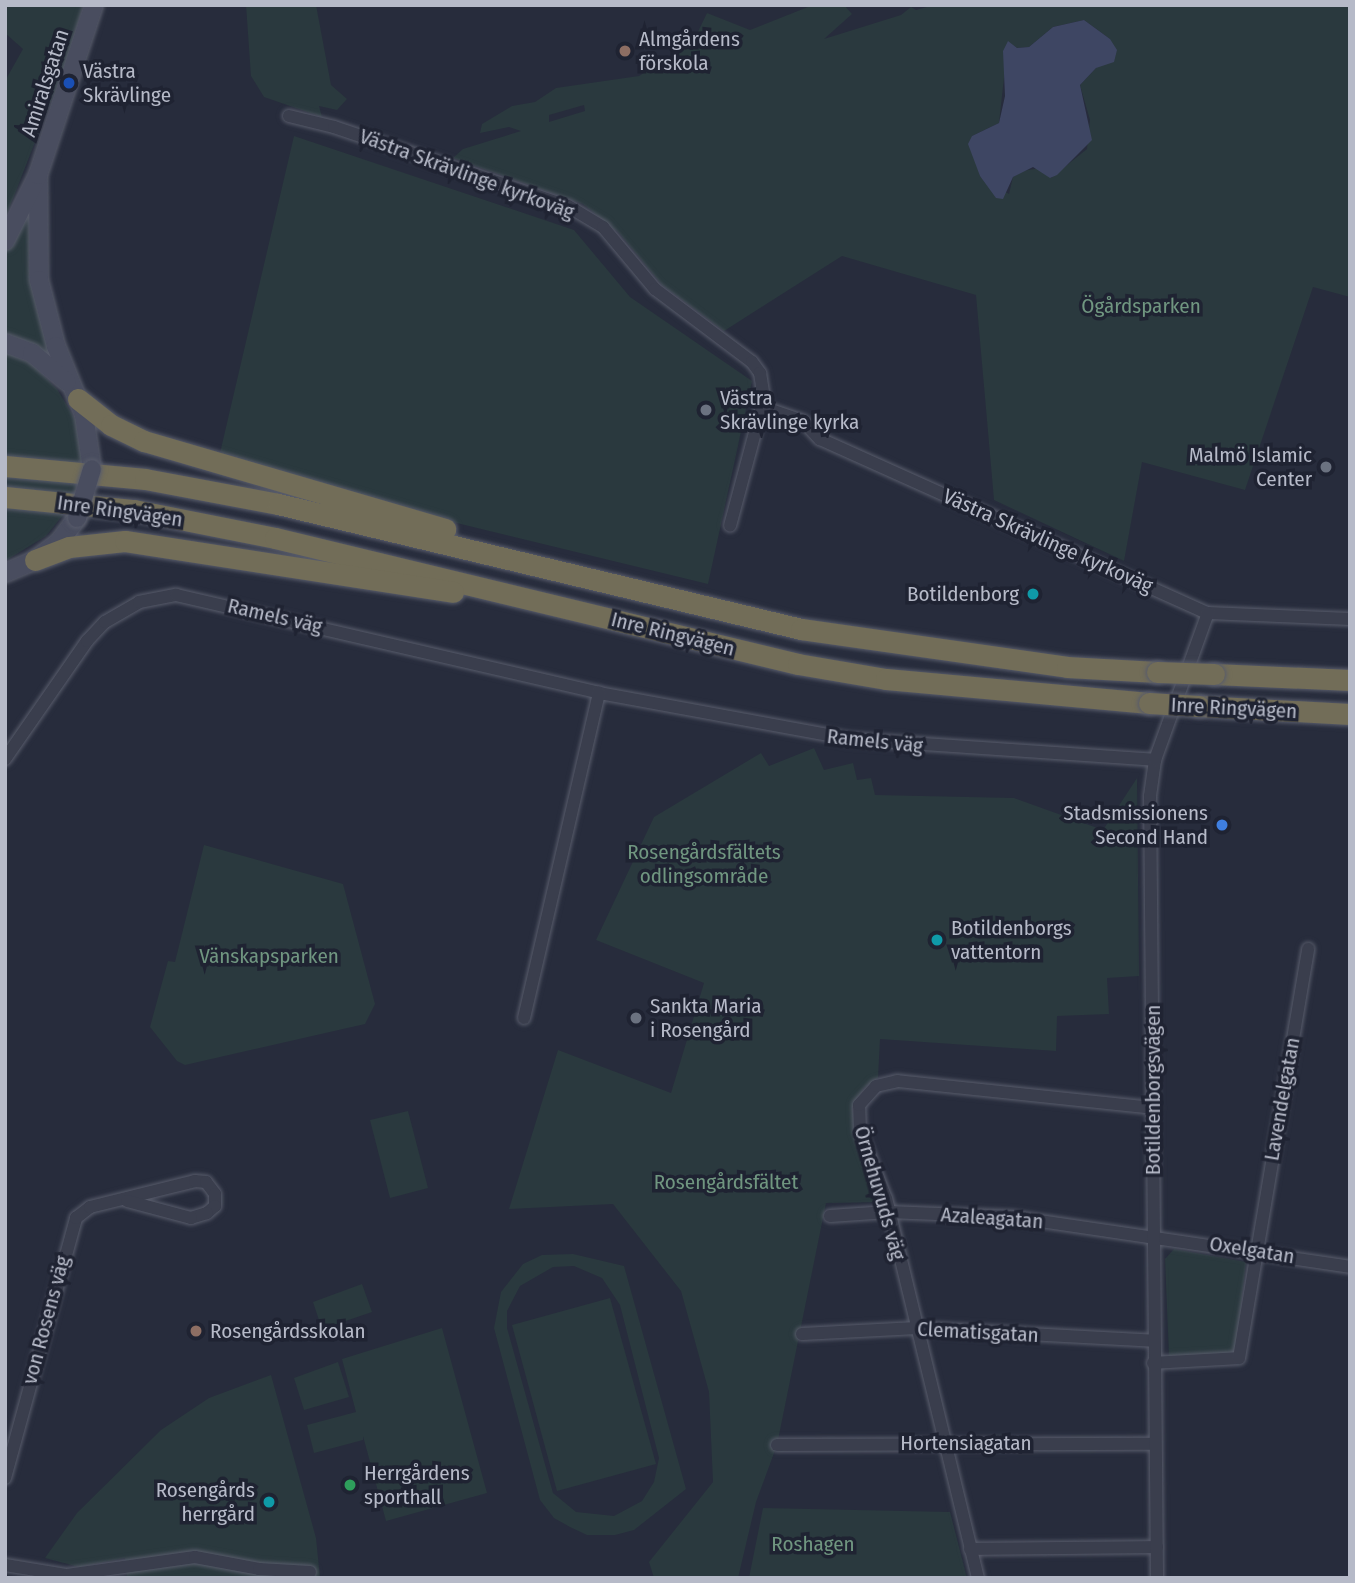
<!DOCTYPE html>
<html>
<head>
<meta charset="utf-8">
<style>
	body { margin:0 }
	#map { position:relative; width:1355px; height:1583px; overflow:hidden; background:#272c3c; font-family:"Fira Sans Condensed",sans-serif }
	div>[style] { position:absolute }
	.green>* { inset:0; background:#2a393e }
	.water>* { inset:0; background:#3e4663 }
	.roads { filter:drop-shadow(0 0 2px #585c6b) drop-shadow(0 0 2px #585c6b) }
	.minor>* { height:12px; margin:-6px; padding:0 6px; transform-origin:6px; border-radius:6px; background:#3a3e4d }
	.secondary>* { height:18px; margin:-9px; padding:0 9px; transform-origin:9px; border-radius:9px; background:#494d5f }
	.motorway>* { height:21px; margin:-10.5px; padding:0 10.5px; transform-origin:10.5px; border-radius:10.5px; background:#726d58 }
	.bridges { filter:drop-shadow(0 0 2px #585c6b) drop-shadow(0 0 2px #585c6b) }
	.secondary-bridge>* { height:18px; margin:-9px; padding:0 9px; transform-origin:9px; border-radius:9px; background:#494d5f }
	.motorway-bridge>* { height:21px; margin:-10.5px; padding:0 10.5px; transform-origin:10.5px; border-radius:10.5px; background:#726d58 }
	.dots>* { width:19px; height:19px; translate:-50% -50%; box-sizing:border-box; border:4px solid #1f2332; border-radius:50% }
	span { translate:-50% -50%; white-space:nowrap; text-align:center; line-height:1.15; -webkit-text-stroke:7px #1f2332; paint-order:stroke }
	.poi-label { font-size:21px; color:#b6bac8 }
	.left { translate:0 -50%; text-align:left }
	.right { translate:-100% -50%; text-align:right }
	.street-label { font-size:21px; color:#b6bac8 }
	.park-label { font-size:21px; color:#709680 }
	.frame { position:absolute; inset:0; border:7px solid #b6bac8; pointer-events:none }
</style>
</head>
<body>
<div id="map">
	<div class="green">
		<div style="clip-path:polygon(5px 5px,83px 5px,69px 55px,5px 219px,5px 81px,23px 49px,5px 33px)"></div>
		<div style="clip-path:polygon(246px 5px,316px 5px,331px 85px,347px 99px,337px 110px,319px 106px,322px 117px,264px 97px,251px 76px)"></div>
		<div style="clip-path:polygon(evenodd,813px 5px,844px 5px,852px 14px,824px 39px,901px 15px,911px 7px,916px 10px,934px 5px,1350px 5px,1350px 297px,1313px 287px,1245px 490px,1142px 462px,1124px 561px,994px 500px,976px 295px,842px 256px,724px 331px,662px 285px,619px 233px,583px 204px,453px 158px,463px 149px,521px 131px,509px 127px,480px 133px,482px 124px,512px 106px,535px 102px,556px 88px,639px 76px,692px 44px,707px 13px,750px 30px,813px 5px,1084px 20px,1110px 39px,1096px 68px,1080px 85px,1090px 120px,1087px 149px,1051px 178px,1041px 168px,1022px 171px,1013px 177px,1009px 194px,980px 176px,972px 136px,999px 123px,1008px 42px,1017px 48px,1029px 47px,1053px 27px,1084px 20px,813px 5px,584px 105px,585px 111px,549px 122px,549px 115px,584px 105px)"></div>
		<div style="clip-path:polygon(294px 136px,574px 230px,630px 297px,752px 381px,708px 584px,387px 506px,220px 453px)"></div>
		<div style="clip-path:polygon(30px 203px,29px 276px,50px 356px,5px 333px,5px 255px)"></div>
		<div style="clip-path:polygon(5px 352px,32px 364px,57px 389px,78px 424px,83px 460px,73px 500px,63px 515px,46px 536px,5px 561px)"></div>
		<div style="clip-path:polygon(814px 748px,824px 770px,853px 763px,857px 780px,871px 778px,875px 795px,1014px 798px,1103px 830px,1137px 778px,1139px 976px,1107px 978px,1109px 1014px,1057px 1016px,1056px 1051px,880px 1039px,878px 1078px,864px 1088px,852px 1108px,856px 1134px,882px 1202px,826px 1203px,777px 1445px,756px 1502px,738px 1578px,654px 1578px,649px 1562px,713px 1482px,709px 1392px,681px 1291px,613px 1204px,509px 1209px,558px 1050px,671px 1093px,704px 983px,596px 940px,654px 817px,761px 753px,769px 766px)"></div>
		<div style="clip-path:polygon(204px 845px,343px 884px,375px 1004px,365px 1024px,185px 1065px,177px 1061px,150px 1027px,168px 961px,175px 962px)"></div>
		<div style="clip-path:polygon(408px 1111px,428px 1188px,390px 1198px,370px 1120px)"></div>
		<div style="clip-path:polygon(1174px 1249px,1246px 1262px,1236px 1350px,1231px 1357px,1169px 1356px,1165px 1259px)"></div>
		<div style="clip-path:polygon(evenodd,573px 1254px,624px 1266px,686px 1489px,634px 1530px,615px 1535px,587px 1535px,570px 1527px,554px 1518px,540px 1500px,494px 1328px,501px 1292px,523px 1264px,542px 1255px,573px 1254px,574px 1266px,602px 1278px,620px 1305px,659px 1458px,654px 1482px,642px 1501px,614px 1516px,576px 1512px,553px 1493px,507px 1328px,507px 1311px,520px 1286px,553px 1267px,574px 1266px)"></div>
		<div style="clip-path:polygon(362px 1284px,372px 1312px,322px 1329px,313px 1302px)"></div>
		<div style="clip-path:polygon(610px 1298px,656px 1464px,557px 1491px,512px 1325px)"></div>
		<div style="clip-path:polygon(442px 1328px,487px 1493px,386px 1521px,363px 1436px,363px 1440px,314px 1453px,307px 1425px,356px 1412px,342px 1359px)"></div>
		<div style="clip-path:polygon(338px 1362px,349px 1397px,304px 1410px,294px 1378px)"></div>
		<div style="clip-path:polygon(271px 1375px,316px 1538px,320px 1578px,127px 1578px,125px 1558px,79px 1567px,45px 1558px,77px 1513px,161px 1430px,209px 1398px)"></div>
		<div style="clip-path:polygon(763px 1508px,950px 1512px,967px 1578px,749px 1578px)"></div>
	</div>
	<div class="water">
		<div style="clip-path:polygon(1084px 20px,1110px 39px,1117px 50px,1114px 62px,1096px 68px,1080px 85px,1092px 140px,1057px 175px,1050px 178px,1033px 167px,1013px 177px,1003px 199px,996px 198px,980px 176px,968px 144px,972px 136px,999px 123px,1005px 96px,1003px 51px,1008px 41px,1017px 48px,1029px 47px,1053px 27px)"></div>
	</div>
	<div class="roads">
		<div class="minor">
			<div style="left:289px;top:116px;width:46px;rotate:13.7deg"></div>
			<div style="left:334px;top:127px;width:247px;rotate:18.7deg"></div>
			<div style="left:568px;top:206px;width:41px;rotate:31deg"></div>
			<div style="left:603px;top:227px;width:81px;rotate:50deg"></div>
			<div style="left:655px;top:289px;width:121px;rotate:37deg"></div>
			<div style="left:752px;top:362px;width:14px;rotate:54deg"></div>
			<div style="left:760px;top:373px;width:26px;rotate:81deg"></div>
			<div style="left:764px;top:399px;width:131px;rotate:105deg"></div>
			<div style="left:762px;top:407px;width:43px;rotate:18.9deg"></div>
			<div style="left:803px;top:421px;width:25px;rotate:47deg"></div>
			<div style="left:820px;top:439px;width:425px;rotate:24.2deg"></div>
			<div style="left:1208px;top:613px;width:142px;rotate:2.4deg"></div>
			<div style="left:5px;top:759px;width:144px;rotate:-55.2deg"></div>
			<div style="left:87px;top:641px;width:26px;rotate:-47deg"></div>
			<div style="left:105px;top:622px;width:39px;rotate:-30deg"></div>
			<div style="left:139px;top:602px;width:38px;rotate:-11deg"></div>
			<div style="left:176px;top:595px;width:434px;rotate:13deg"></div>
			<div style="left:599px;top:693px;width:254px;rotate:10.4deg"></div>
			<div style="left:849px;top:739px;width:307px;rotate:3.9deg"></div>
			<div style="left:524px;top:1018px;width:334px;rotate:-77deg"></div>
			<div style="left:830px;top:1216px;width:58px;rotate:-3.9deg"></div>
			<div style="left:888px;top:1212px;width:125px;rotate:2.3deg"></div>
			<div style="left:1013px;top:1217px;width:341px;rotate:8.4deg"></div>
			<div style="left:802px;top:1334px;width:115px;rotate:-3deg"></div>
			<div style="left:917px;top:1328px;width:237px;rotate:3.1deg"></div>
			<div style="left:1153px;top:1363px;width:86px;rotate:-3.3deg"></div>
			<div style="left:1239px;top:1358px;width:415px;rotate:-80.4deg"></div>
			<div style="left:777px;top:1445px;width:378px;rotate:-0.2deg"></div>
			<div style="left:5px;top:1478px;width:270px;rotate:-74.7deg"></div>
			<div style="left:76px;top:1218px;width:18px;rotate:-38deg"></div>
			<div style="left:90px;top:1207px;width:108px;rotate:-13.9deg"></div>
			<div style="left:195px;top:1181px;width:11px;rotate:5deg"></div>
			<div style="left:206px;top:1182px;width:15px;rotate:53deg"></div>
			<div style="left:215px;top:1194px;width:12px;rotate:90deg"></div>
			<div style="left:215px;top:1206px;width:11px;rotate:139deg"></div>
			<div style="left:207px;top:1213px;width:17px;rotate:163deg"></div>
			<div style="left:191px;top:1218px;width:66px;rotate:-165.1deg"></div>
			<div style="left:970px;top:1549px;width:187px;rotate:-0.6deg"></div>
			<div style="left:5px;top:1565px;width:63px;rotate:9.2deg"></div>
			<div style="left:67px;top:1575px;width:129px;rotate:-8deg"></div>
			<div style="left:195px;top:1557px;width:65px;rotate:10.6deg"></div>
			<div style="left:259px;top:1569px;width:51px;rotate:3.4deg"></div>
			<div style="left:978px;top:1578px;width:390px;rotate:-103.6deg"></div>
			<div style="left:886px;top:1199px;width:73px;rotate:-110.9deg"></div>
			<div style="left:860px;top:1131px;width:26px;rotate:-92deg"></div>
			<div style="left:859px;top:1105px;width:25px;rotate:-48deg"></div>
			<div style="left:876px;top:1086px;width:22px;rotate:-13deg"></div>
			<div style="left:897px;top:1081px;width:258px;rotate:6deg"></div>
			<div style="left:1157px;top:1578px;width:782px;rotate:-90.51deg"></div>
			<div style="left:1150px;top:796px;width:36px;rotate:-82deg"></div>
			<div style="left:1155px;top:760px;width:156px;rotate:-70.2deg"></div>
		</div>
		<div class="secondary">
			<div style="left:38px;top:175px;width:105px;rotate:89.5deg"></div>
			<div style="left:39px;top:280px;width:68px;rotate:75.6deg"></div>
			<div style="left:56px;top:346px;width:74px;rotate:67.9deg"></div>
			<div style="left:84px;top:415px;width:55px;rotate:81.6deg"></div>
			<div style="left:5px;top:241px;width:74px;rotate:-63.4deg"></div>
			<div style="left:38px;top:175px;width:179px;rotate:-71.8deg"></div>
			<div style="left:5px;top:343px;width:29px;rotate:20deg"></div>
			<div style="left:32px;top:353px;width:45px;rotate:39.6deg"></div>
			<div style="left:5px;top:573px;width:33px;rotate:-23deg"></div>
			<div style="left:35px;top:560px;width:30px;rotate:-37deg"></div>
			<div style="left:59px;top:542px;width:30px;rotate:-53deg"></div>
		</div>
		<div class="motorway">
			<div style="left:78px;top:399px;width:42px;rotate:38.2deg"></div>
			<div style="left:111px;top:425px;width:37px;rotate:26deg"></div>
			<div style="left:144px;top:441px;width:314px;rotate:16.3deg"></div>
			<div style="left:5px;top:466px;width:141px;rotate:5.3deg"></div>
			<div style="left:145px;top:479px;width:135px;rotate:10.6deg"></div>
			<div style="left:278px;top:504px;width:538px;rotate:13.44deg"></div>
			<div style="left:801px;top:629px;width:269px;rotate:8.1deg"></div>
			<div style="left:1067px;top:667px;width:90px;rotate:3.2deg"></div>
			<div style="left:5px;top:497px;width:130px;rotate:5.8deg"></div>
			<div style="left:134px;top:510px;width:144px;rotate:11.2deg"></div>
			<div style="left:275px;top:538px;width:538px;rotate:13.55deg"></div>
			<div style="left:798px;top:664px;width:89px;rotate:9.7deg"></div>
			<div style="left:886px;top:679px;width:264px;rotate:5.2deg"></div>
			<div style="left:35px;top:560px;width:36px;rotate:-21deg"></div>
			<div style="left:69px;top:547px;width:56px;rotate:-6.1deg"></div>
			<div style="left:125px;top:541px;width:332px;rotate:8.8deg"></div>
			<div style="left:1214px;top:674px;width:136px;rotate:2.5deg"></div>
			<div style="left:1199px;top:706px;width:151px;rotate:3deg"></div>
		</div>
	</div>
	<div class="bridges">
		<div class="secondary-bridge">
			<div style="left:77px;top:518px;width:51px;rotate:-73deg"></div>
		</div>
		<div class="motorway-bridge">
			<div style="left:1157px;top:672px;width:57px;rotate:2deg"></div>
			<div style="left:1149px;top:703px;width:50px;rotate:3.4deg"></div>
		</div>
	</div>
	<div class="dots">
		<div style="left:625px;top:51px;background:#8d6e63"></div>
		<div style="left:69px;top:83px;background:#1a4fb4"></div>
		<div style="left:706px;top:410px;background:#6b7280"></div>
		<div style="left:1326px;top:467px;background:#6b7280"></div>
		<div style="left:1033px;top:594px;background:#0f9aa8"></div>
		<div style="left:1222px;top:825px;background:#3f7fe0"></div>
		<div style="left:937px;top:940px;background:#0f9aa8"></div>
		<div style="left:636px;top:1018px;background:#6b7280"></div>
		<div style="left:196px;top:1331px;background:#8d6e63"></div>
		<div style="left:350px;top:1485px;background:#2e9e5b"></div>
		<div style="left:269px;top:1502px;background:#0f9aa8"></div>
	</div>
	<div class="poi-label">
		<span class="left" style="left:639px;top:51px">Almgårdens<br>förskola</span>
		<span class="left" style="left:83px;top:83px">Västra<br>Skrävlinge</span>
		<span class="left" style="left:720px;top:410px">Västra<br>Skrävlinge kyrka</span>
		<span class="right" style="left:1312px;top:467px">Malmö Islamic<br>Center</span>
		<span class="right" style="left:1019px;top:594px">Botildenborg</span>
		<span class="right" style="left:1208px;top:825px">Stadsmissionens<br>Second Hand</span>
		<span class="left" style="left:951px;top:940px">Botildenborgs<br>vattentorn</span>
		<span class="left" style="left:650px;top:1018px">Sankta Maria<br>i Rosengård</span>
		<span class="left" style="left:210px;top:1331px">Rosengårdsskolan</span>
		<span class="left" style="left:364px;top:1485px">Herrgårdens<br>sporthall</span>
		<span class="right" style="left:255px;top:1502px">Rosengårds<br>herrgård</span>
	</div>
	<div class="street-label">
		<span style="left:45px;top:83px;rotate:-72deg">Amiralsgatan</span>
		<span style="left:467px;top:174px;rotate:20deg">Västra Skrävlinge kyrkoväg</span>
		<span style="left:120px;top:511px;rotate:8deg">Inre Ringvägen</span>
		<span style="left:1048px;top:541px;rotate:24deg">Västra Skrävlinge kyrkoväg</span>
		<span style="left:275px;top:616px;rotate:13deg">Ramels väg</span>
		<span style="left:673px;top:634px;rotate:14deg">Inre Ringvägen</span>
		<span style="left:1234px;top:708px;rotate:3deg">Inre Ringvägen</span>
		<span style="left:875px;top:741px;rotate:6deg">Ramels väg</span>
		<span style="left:1153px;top:1090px;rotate:-90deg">Botildenborgsvägen</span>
		<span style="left:1282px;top:1099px;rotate:-80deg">Lavendelgatan</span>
		<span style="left:880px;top:1193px;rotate:74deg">Örnehuvuds väg</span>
		<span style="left:992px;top:1218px;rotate:4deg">Azaleagatan</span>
		<span style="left:1252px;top:1250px;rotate:9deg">Oxelgatan</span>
		<span style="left:46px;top:1320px;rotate:-75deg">von Rosens väg</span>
		<span style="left:978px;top:1332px;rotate:3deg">Clematisgatan</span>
		<span style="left:966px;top:1443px">Hortensiagatan</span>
	</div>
	<div class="park-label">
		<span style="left:1141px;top:306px">Ögårdsparken</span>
		<span style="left:704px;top:864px">Rosengårdsfältets<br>odlingsområde</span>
		<span style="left:269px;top:956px">Vänskapsparken</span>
		<span style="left:726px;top:1182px">Rosengårdsfältet</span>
		<span style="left:813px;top:1544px">Roshagen</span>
	</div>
	<div class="frame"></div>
</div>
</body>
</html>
